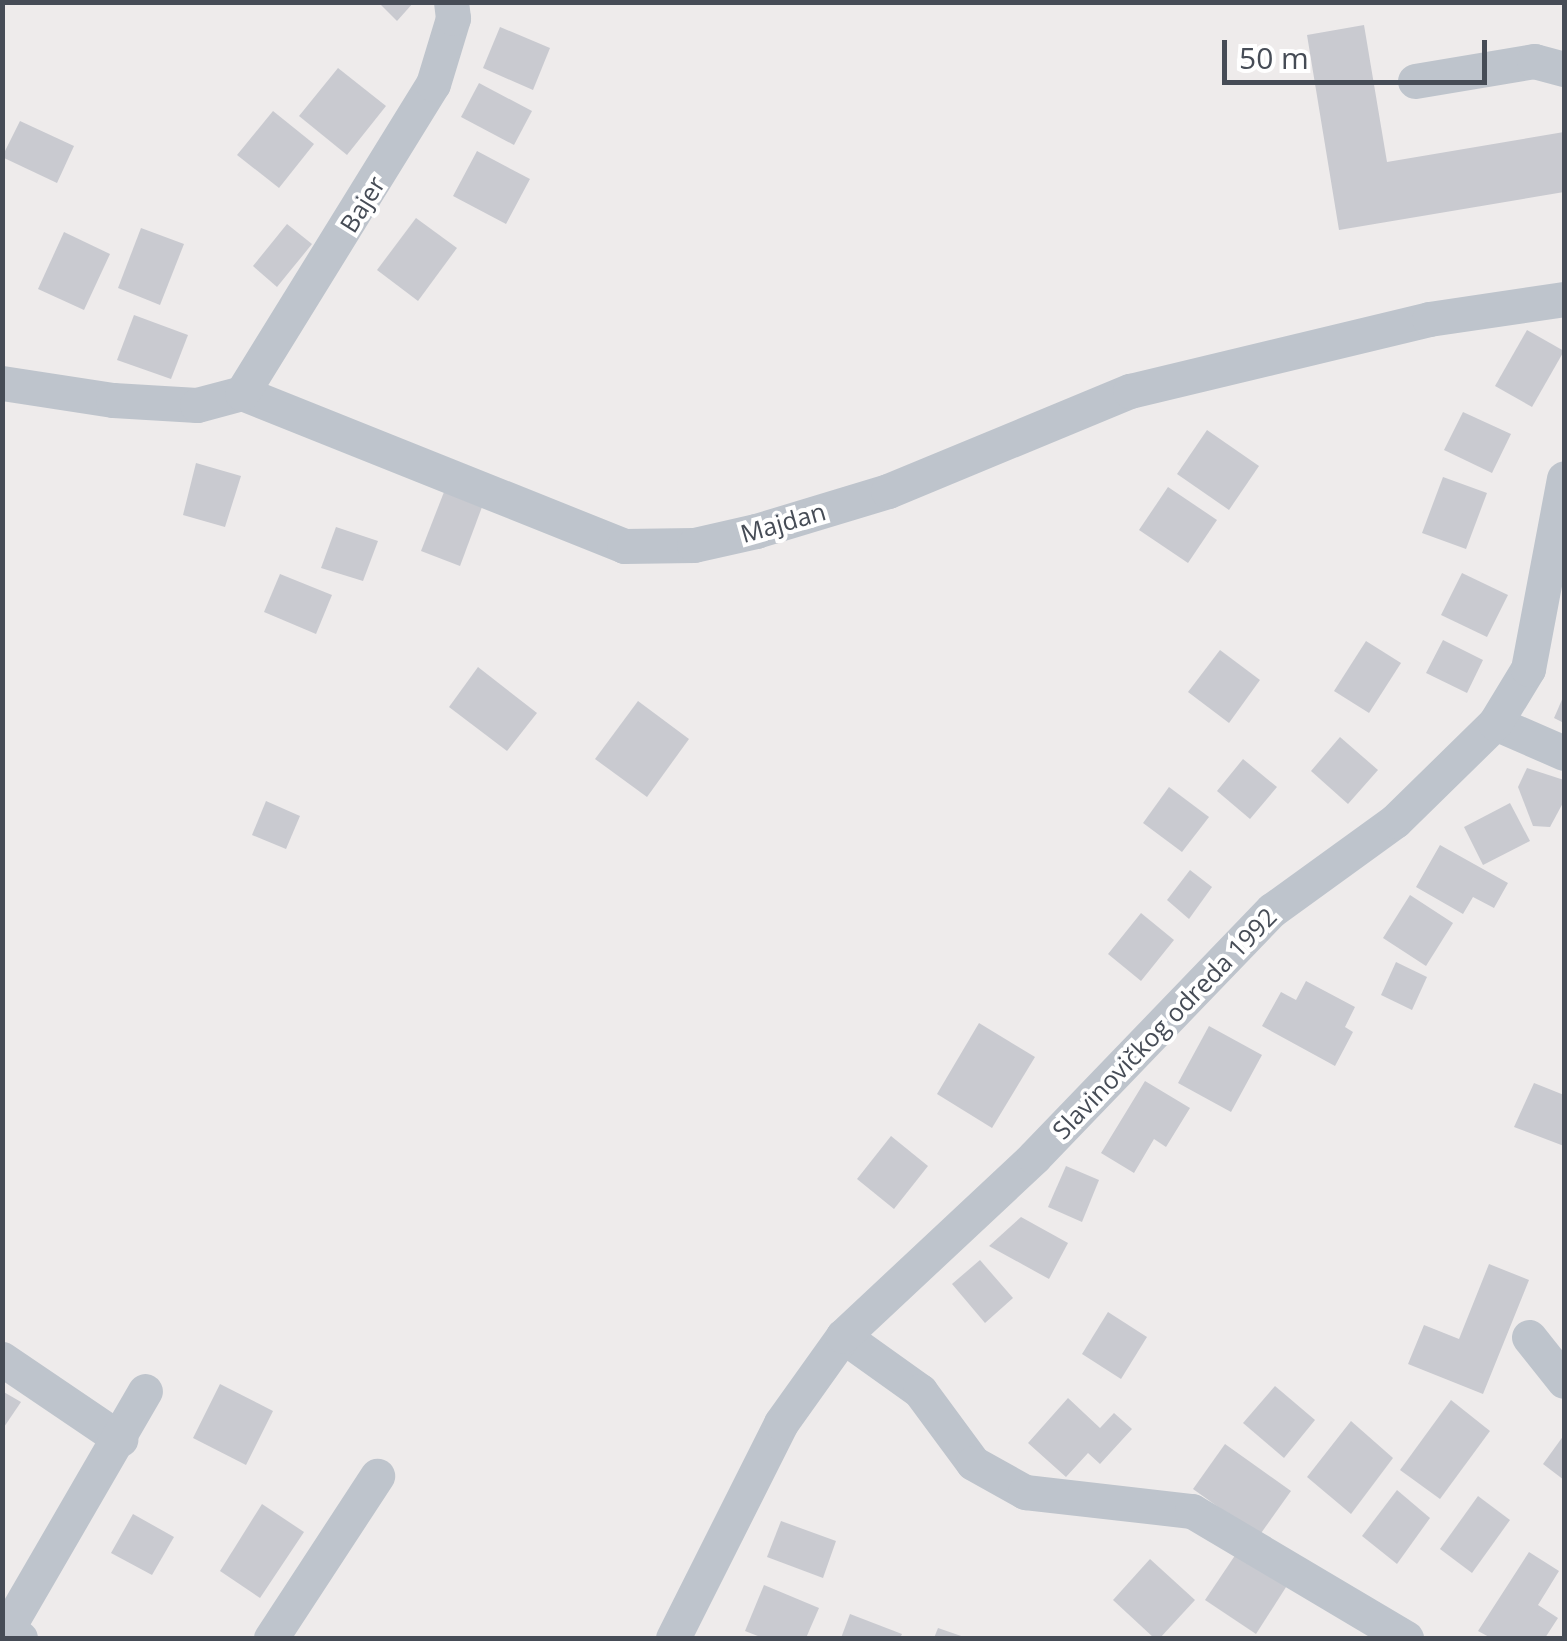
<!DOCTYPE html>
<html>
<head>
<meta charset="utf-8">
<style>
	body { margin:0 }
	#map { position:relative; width:1567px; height:1641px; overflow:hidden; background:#eeebeb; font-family:"Open Sans",sans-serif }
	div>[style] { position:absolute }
	.building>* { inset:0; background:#c9cad0 }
	.street>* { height:35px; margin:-17.5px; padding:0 17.5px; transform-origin:17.5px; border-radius:17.5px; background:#bec4cc }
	span { translate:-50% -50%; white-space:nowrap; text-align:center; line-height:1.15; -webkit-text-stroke:8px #fff; paint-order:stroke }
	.street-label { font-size:25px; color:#464c56 }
	.frame { position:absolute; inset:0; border:5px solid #464c56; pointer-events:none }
	.scale { position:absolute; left:1222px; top:40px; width:265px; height:45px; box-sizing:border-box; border:5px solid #464c56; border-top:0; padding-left:12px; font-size:30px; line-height:35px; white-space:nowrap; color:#464c56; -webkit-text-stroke:8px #fff; paint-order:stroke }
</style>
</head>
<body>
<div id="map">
	<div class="building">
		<div style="clip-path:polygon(378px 2px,414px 2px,397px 21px)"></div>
		<div style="clip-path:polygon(1364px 25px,1387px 162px,1564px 132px,1564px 192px,1339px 230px,1307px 35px)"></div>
		<div style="clip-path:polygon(500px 27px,550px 48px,533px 90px,483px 68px)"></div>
		<div style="clip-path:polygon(338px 68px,386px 106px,347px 155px,299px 116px)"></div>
		<div style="clip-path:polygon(479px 83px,532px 111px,514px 145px,461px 117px)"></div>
		<div style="clip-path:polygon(273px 111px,314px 144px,279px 188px,237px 155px)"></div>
		<div style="clip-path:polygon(20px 121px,74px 146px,57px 183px,2px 157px)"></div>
		<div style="clip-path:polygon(477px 151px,530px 179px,506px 224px,453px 196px)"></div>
		<div style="clip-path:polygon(416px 218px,457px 248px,418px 301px,377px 270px)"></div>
		<div style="clip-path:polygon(287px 224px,312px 244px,277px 287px,253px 266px)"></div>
		<div style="clip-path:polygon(141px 228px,184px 244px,160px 305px,118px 288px)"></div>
		<div style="clip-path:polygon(64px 232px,110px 254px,84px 310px,38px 289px)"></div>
		<div style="clip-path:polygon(134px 315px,188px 335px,171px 379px,117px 360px)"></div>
		<div style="clip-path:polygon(1527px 330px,1564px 351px,1532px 407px,1495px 386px)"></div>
		<div style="clip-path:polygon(1463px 412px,1511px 434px,1492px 473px,1444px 450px)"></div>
		<div style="clip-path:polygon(1207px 430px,1259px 466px,1229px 510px,1177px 474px)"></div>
		<div style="clip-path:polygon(196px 463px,241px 476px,225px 527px,183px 515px)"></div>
		<div style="clip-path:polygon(1443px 477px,1487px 493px,1466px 549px,1422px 533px)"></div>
		<div style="clip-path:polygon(1168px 487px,1217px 520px,1188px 563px,1139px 530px)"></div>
		<div style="clip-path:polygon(444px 492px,482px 507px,460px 566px,421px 551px)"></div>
		<div style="clip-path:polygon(336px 527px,378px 541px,363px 581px,321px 568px)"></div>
		<div style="clip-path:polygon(1462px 573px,1508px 595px,1487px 637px,1441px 615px)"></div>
		<div style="clip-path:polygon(280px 574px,332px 595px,316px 634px,264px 612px)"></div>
		<div style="clip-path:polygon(1443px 640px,1483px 660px,1467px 693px,1426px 673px)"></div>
		<div style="clip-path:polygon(1366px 641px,1401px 663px,1369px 713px,1334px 691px)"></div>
		<div style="clip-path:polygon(1220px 650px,1260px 680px,1229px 723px,1188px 692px)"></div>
		<div style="clip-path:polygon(478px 667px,537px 713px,507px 751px,449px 707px)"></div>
		<div style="clip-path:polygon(1564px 695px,1564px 723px,1554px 718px)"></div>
		<div style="clip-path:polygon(638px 701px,689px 739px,647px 797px,595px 759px)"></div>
		<div style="clip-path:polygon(1340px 737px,1378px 770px,1348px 804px,1311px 771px)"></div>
		<div style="clip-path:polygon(1243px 759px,1277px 787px,1250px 819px,1217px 791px)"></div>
		<div style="clip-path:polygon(1527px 768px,1564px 780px,1564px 801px,1550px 827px,1533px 826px,1518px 787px)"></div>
		<div style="clip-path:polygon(1169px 787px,1209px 817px,1182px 852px,1143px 823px)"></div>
		<div style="clip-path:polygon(266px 801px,300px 816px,286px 849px,252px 835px)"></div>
		<div style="clip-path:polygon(1510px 803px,1530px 841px,1483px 865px,1464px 827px)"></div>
		<div style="clip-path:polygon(1440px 845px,1508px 883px,1494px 908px,1473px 897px,1463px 914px,1416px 887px)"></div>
		<div style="clip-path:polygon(1190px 870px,1212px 887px,1189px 919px,1167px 900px)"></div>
		<div style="clip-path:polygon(1410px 895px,1453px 923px,1426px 966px,1383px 938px)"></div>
		<div style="clip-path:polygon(1141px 913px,1174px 940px,1141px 981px,1108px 954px)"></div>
		<div style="clip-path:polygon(1396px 962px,1427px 977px,1412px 1010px,1381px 995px)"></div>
		<div style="clip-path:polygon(1306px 981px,1355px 1007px,1345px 1027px,1353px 1032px,1335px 1066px,1262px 1026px,1281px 992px,1296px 1000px)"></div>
		<div style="clip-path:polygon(979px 1023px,1035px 1057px,992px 1128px,937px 1094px)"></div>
		<div style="clip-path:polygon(1209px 1026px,1262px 1055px,1231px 1112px,1178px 1083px)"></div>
		<div style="clip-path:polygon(1145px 1081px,1190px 1108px,1166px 1147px,1154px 1139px,1134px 1173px,1101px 1153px)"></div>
		<div style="clip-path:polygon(1534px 1083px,1564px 1095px,1564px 1146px,1514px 1127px)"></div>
		<div style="clip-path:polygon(891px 1136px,928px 1166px,894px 1209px,857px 1179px)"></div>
		<div style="clip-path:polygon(1066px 1166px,1099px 1180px,1082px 1222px,1048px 1207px)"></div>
		<div style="clip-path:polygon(1021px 1217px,1068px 1243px,1049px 1279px,989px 1246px)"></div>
		<div style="clip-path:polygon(980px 1260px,1013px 1298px,985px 1323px,952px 1284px)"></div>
		<div style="clip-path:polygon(1489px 1264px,1529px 1280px,1483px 1394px,1408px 1364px,1424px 1325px,1459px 1339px)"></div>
		<div style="clip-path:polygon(1108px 1312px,1147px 1337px,1121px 1379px,1082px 1354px)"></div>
		<div style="clip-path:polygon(220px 1384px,273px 1411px,246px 1465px,193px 1438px)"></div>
		<div style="clip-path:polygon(1275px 1386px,1315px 1420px,1284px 1458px,1243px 1423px)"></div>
		<div style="clip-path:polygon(2px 1391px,21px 1402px,2px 1430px)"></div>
		<div style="clip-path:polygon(1068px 1398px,1100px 1428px,1114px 1413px,1132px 1429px,1100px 1464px,1088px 1453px,1066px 1477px,1028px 1443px)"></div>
		<div style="clip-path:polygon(1451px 1400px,1490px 1431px,1440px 1499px,1400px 1470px)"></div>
		<div style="clip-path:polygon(1351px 1421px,1393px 1458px,1351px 1514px,1307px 1477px)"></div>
		<div style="clip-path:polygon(1564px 1435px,1564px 1480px,1543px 1464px)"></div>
		<div style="clip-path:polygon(1225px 1444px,1291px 1491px,1259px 1536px,1193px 1489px)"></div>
		<div style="clip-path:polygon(1397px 1490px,1430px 1518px,1397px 1564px,1362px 1536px)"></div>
		<div style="clip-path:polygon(1478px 1496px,1510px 1520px,1472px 1573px,1440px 1549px)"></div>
		<div style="clip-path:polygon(262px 1504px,304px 1532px,260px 1598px,220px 1571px)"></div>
		<div style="clip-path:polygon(133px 1514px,174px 1537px,152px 1575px,111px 1553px)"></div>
		<div style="clip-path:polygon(781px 1521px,836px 1541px,823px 1578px,767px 1557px)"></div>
		<div style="clip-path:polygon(1238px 1551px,1288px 1584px,1256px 1634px,1205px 1600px)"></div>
		<div style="clip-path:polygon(1529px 1552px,1559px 1571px,1538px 1605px,1558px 1618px,1545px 1638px,1491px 1638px,1478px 1631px)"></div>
		<div style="clip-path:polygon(1150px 1559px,1195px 1600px,1160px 1638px,1154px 1638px,1113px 1600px)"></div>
		<div style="clip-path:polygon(764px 1585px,819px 1608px,806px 1638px,763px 1638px,745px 1631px)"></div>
		<div style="clip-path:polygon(850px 1614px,902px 1634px,900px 1638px,841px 1638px)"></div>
		<div style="clip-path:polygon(938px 1628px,967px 1638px,934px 1638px)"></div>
	</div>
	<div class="street">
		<div style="left:1415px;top:81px;width:121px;rotate:-9.5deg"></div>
		<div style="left:1534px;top:61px;width:31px;rotate:15deg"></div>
		<div style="left:2px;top:383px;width:112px;rotate:8.7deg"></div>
		<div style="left:113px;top:400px;width:84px;rotate:3.4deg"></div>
		<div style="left:197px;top:405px;width:47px;rotate:-14.9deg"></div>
		<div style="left:242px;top:393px;width:412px;rotate:21.8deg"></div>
		<div style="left:624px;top:546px;width:70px;rotate:-0.8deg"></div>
		<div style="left:694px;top:545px;width:64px;rotate:-12.7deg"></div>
		<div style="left:756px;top:531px;width:138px;rotate:-16.9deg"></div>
		<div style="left:888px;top:491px;width:262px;rotate:-22.5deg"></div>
		<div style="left:1130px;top:391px;width:308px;rotate:-13.5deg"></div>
		<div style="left:1429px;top:319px;width:136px;rotate:-8.4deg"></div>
		<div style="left:242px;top:393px;width:363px;rotate:-58.3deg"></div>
		<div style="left:433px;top:84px;width:69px;rotate:-73.1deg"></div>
		<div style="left:453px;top:18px;width:16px;rotate:-97deg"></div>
		<div style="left:1495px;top:723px;width:75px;rotate:23.5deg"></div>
		<div style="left:843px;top:1336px;width:95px;rotate:35.5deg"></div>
		<div style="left:920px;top:1391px;width:89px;rotate:53.6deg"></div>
		<div style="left:973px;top:1463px;width:60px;rotate:29.1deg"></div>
		<div style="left:1025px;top:1492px;width:168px;rotate:6.5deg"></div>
		<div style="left:1192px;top:1511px;width:249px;rotate:30.7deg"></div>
		<div style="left:1529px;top:1337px;width:56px;rotate:51.5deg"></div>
		<div style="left:2px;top:1359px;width:143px;rotate:34.1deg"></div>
		<div style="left:20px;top:1638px;width:16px;rotate:-145deg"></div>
		<div style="left:7px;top:1629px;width:275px;rotate:-59.9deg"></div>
		<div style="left:271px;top:1638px;width:194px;rotate:-56.8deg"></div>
		<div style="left:673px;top:1638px;width:241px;rotate:-63.3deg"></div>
		<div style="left:781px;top:1423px;width:107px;rotate:-54.5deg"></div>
		<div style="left:843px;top:1336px;width:262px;rotate:-43.1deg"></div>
		<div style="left:1034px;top:1157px;width:343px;rotate:-46.1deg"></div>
		<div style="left:1272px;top:910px;width:152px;rotate:-35.9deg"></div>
		<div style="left:1395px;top:821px;width:140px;rotate:-44.4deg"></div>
		<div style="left:1495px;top:723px;width:63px;rotate:-58.6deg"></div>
		<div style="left:1528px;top:669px;width:194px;rotate:-79.3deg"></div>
	</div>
	<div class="street-label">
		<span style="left:362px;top:204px;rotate:-58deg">Bajer</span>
		<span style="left:783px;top:522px;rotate:-16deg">Majdan</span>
		<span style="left:1164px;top:1023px;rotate:-46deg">Slavinovičkog odreda 1992</span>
	</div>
	<div class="frame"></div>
	<div class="scale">50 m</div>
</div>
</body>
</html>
